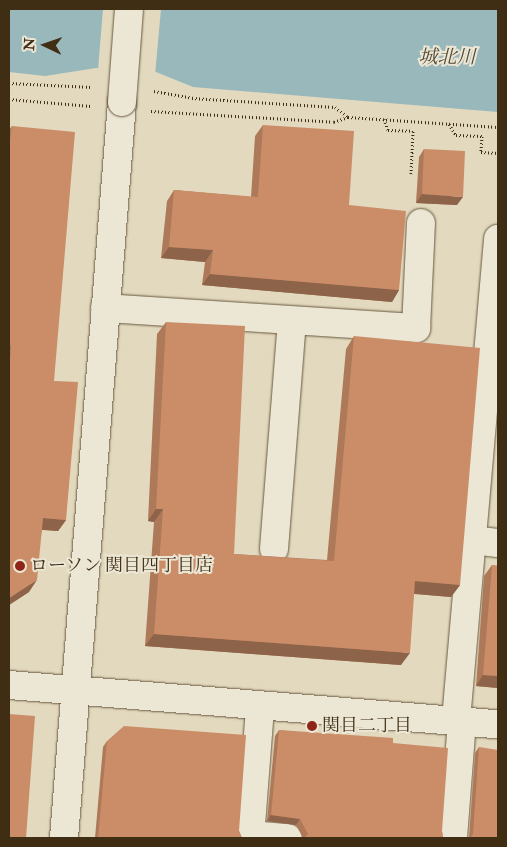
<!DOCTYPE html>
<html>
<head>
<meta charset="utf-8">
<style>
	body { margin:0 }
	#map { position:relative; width:507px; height:847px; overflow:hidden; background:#e2d9be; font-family:"IM FELL Double Pica","Noto Serif JP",serif }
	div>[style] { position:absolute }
	.water>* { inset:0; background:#99b8bc }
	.pier>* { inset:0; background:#e2d9be }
	.path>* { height:3px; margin-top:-1.5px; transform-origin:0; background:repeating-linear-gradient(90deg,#3f2d14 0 1px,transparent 0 3.5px) }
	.roads { filter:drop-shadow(0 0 1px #68583e) drop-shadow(0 0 1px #68583e) }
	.minor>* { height:28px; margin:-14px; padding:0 14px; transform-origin:14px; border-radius:14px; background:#ece6d5 }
	.bridges { filter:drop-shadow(0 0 1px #68583e) drop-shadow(0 0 1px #68583e) }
	.minor-bridge>* { height:28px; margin:-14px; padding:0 14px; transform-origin:14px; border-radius:14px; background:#ece6d5 }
	.wall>* { inset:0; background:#ae7959 }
	.shaded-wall>* { inset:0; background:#8d6349 }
	.building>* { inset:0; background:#ca8d68 }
	.dots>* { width:14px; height:14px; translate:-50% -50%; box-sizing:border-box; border:2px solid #ece6d5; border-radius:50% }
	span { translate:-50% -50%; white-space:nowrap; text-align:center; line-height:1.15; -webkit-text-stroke:4px #ece6d5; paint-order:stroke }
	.poi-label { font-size:18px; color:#3f2d14 }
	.left { translate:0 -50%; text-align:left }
	.water-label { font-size:19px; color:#514936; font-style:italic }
	.frame { position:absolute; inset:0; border:10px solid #3f2d14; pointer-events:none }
	.north { position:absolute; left:20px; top:20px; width:50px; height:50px; -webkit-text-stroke:4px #ece6d5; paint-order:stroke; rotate:273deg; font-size:14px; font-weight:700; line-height:20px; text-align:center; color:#3f2d14 }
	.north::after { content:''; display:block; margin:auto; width:18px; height:22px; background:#3f2d14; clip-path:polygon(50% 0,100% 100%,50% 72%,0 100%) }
</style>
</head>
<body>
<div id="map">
	<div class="water">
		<div style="clip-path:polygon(9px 9px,498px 9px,498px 112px,193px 87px,156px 72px,96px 68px,45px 76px,9px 72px)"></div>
	</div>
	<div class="pier">
		<div style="clip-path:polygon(103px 9px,161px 9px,155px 75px,98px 70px)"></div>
	</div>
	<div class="path">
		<div style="left:9px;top:83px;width:83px;rotate:2.8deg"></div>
		<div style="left:154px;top:91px;width:39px;rotate:10deg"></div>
		<div style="left:192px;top:98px;width:143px;rotate:3.6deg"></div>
		<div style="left:335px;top:107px;width:16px;rotate:38deg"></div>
		<div style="left:348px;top:117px;width:150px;rotate:3.8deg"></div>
		<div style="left:9px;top:99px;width:82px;rotate:4.9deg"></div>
		<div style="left:151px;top:111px;width:183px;rotate:3.4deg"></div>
		<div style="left:334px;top:122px;width:15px;rotate:-20deg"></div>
		<div style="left:384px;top:119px;width:12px;rotate:70deg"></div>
		<div style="left:388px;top:130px;width:25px;rotate:2deg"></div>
		<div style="left:413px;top:131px;width:43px;rotate:92.7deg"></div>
		<div style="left:449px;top:124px;width:13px;rotate:58deg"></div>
		<div style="left:456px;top:135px;width:26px;rotate:2deg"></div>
		<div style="left:482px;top:136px;width:16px;rotate:94deg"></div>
		<div style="left:481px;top:152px;width:17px;rotate:3deg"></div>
	</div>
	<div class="roads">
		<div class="minor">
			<div style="left:105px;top:308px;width:312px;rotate:3.7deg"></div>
			<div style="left:416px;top:328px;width:105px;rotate:-87.3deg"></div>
			<div style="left:473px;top:540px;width:25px;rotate:7deg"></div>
			<div style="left:274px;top:549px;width:228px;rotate:-85.5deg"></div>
			<div style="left:9px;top:685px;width:491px;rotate:4.6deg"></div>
			<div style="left:456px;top:720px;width:483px;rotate:-85deg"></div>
			<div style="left:250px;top:835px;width:38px;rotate:5deg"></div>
			<div style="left:64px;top:838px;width:738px;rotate:-85.49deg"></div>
			<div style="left:250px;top:838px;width:130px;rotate:-85.6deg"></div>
			<div style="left:453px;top:838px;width:117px;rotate:-85.6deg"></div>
		</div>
	</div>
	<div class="bridges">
		<div class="minor-bridge">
			<div style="left:122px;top:102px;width:93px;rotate:-85.7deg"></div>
		</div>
	</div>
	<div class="wall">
		<div style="clip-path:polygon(263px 125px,349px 205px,399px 290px,392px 302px,202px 285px,205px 262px,161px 258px,167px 201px,174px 190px,251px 197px,255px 136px)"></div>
		<div style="clip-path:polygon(12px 126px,54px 381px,66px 520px,58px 531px,42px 530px,29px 592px,9px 605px,9px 130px)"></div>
		<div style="clip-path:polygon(424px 149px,457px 205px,416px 203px,419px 157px)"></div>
		<div style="clip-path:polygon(166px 322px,234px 554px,327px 560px,346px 349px,354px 336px,460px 585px,451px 597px,414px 594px,401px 665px,145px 646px,154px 522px,148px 521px,157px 334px)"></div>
		<div style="clip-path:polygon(492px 565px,498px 566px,498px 688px,476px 686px,484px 576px)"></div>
		<div style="clip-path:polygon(279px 730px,393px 743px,442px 831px,443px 838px,303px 838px,296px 825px,267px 821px,275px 736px)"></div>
		<div style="clip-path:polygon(107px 741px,239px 831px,242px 838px,95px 838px,103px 747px)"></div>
		<div style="clip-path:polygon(479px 747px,498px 838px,469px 838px,475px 753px)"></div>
	</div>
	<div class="shaded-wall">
		<div style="clip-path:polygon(422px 194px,463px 197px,457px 205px,416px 203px)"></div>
		<div style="clip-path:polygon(169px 247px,213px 250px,205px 262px,161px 258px)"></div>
		<div style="clip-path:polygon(210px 274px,399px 290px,392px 302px,202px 285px)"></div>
		<div style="clip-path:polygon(156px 509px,163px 509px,154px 522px,148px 521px)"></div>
		<div style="clip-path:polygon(43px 518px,66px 520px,58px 531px,35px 529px)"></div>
		<div style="clip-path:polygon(37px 580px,29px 592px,9px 605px,9px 597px)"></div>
		<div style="clip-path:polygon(415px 581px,460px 585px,451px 597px,406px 593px)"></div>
		<div style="clip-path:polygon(154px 634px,410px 653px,401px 665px,145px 646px)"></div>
		<div style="clip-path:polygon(483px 675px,498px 676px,498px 688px,476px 686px)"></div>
		<div style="clip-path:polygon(271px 815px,300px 819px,296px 825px,267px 821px)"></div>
	</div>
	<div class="building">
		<div style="clip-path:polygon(263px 125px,354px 131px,349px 205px,406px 211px,399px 290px,210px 274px,213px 250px,169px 247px,174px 190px,258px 197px)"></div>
		<div style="clip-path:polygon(12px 126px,75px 132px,54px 381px,78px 382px,66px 520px,43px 518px,37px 580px,11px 597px,9px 597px,9px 372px,11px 346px,9px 345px,9px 146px)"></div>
		<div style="clip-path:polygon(424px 149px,465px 151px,463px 197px,422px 194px)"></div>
		<div style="clip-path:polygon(166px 322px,245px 326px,234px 554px,334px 561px,354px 336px,480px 348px,460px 585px,415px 581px,410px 653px,154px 634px,163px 509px,156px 509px)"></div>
		<div style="clip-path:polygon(492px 565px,498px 566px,498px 676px,483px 675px)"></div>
		<div style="clip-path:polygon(9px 714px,35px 716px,26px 838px,9px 838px)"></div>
		<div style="clip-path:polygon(124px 726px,246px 735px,239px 831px,242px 838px,98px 838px,107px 741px)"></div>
		<div style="clip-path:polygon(279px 730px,393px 738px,393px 743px,448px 748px,442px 831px,443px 838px,304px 838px,308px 834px,300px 819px,271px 815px)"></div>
		<div style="clip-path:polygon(479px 747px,498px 750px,498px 838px,470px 838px,473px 834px)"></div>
	</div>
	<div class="dots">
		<div style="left:20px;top:566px;background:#8f2418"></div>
		<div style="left:312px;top:726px;background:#8f2418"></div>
	</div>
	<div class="poi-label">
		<span class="left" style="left:30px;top:566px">ローソン 関目四丁目店</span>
		<span class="left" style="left:322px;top:726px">関目二丁目</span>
	</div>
	<div class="water-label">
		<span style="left:447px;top:58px">城北川</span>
	</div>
	<div class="frame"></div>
	<div class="north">N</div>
</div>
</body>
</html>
